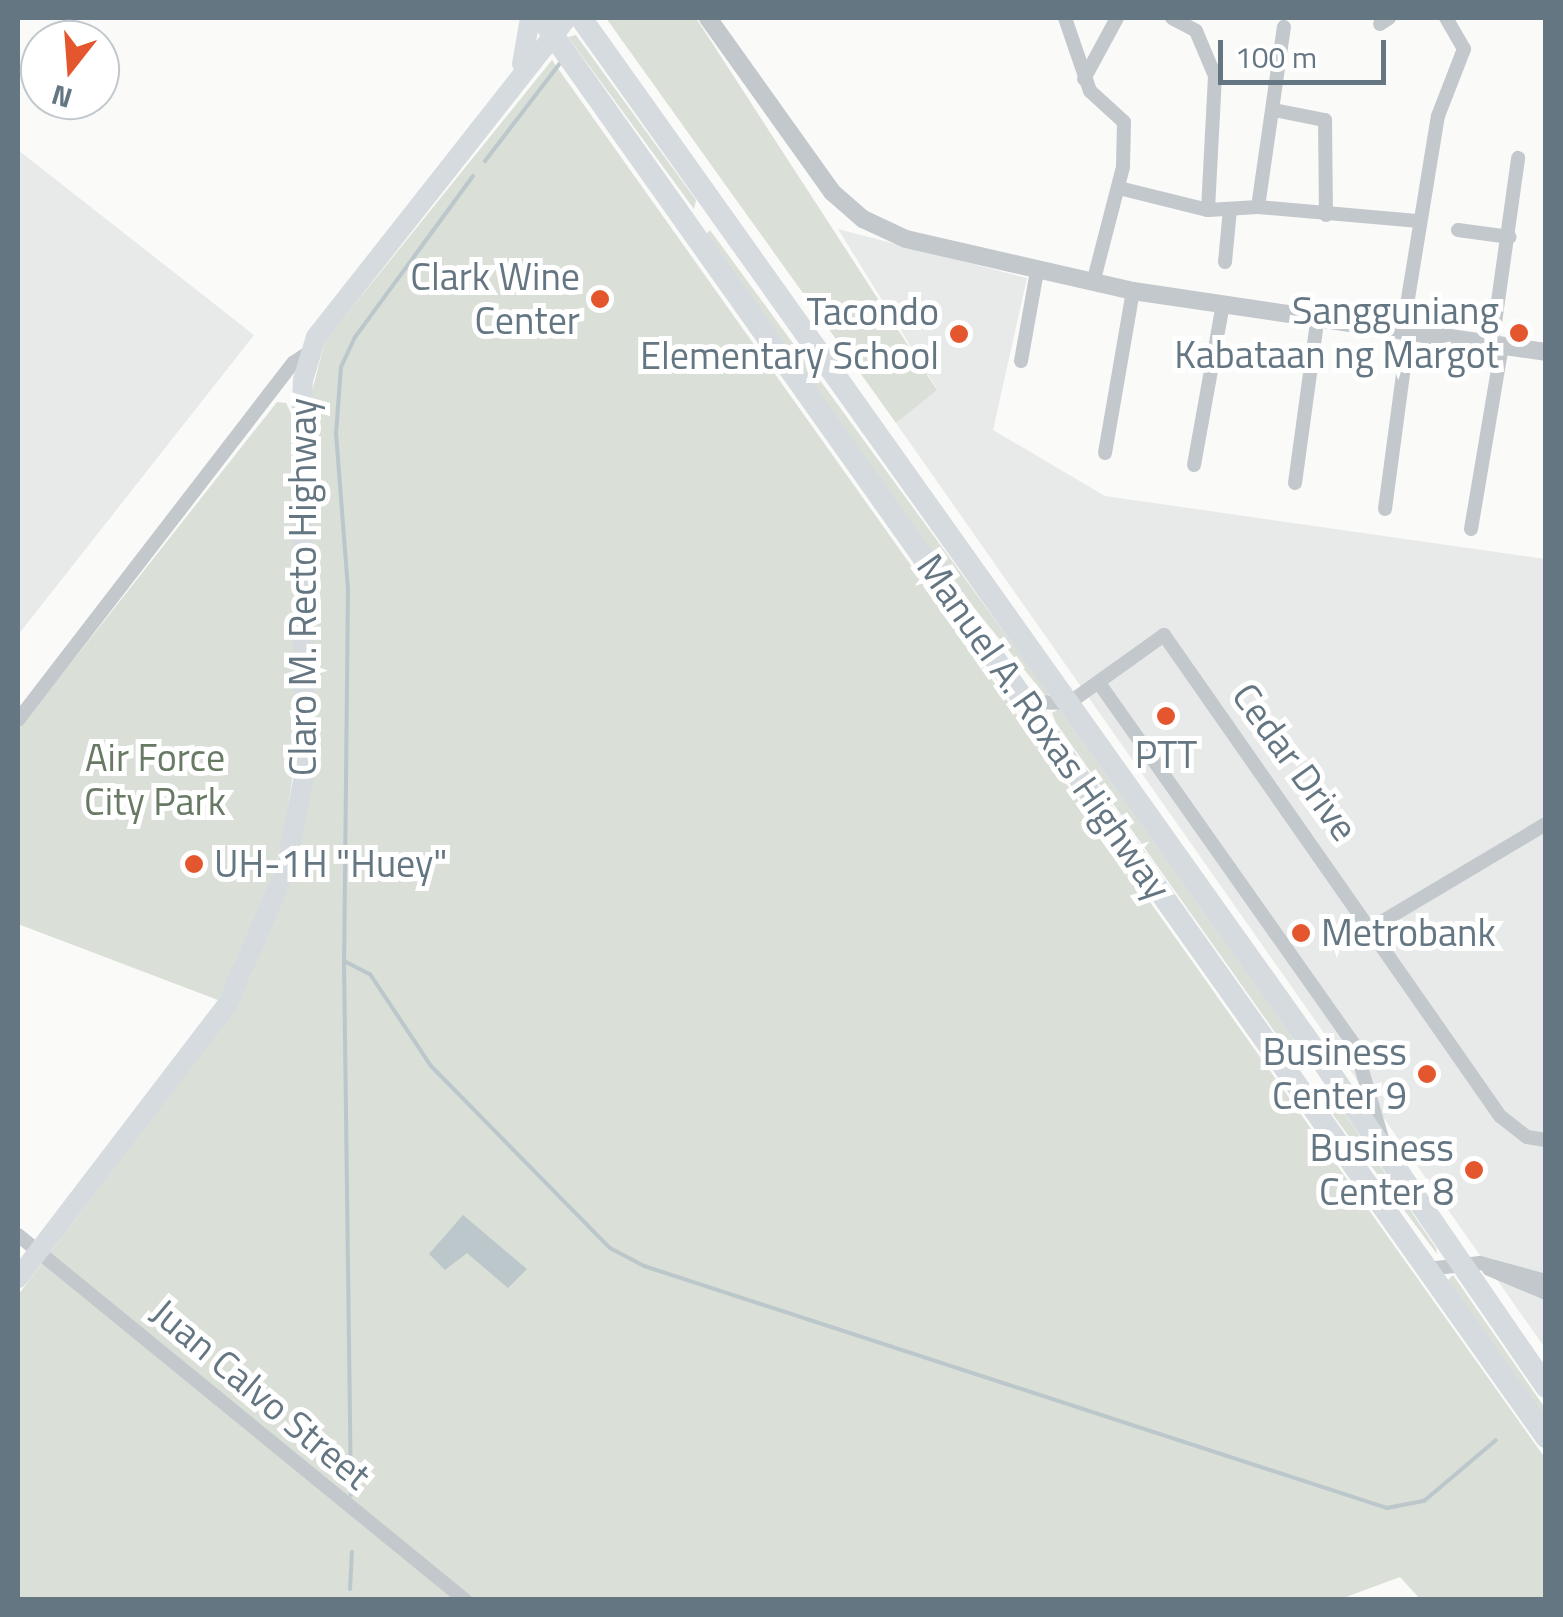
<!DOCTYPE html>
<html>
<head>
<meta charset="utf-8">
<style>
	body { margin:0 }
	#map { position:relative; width:1563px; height:1617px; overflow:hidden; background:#fafaf8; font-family:"Titillium Web",sans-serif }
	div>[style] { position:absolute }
	.built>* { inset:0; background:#e8e9e9 }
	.green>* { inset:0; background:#dadfd7 }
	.water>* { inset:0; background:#bbc7cb }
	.stream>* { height:4px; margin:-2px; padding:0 2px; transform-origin:2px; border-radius:2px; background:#bbc7cb }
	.minor>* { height:14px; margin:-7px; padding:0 7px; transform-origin:7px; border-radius:7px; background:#c3c8cc }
	.tertiary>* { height:18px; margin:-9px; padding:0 9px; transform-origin:9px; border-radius:9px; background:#c3c8cc }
	.secondary>* { height:20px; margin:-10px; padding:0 10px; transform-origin:10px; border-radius:10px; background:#d6dbdf }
	.primary>* { height:22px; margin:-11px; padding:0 11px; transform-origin:11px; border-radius:11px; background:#d6dbdf }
	.dots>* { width:28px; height:28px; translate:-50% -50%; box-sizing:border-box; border:5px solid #fff; border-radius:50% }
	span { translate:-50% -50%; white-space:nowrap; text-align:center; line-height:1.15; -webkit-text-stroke:10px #fff; paint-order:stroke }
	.poi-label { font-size:38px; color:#657683 }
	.right { translate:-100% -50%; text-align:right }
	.left { translate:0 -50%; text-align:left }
	.street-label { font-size:38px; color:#657683 }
	.park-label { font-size:38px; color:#687a64 }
	.frame { position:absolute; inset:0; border:20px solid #657683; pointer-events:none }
	.north { position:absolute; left:20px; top:20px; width:100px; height:100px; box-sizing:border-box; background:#fff; border:2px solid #c1c8cd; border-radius:50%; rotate:197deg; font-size:28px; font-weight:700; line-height:40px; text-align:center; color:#657683 }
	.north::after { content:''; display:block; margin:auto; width:35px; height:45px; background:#e4572e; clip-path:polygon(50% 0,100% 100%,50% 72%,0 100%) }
	.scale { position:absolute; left:1218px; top:40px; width:168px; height:45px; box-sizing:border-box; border:5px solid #657683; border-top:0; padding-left:12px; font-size:30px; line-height:35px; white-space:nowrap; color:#657683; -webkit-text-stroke:8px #fff; paint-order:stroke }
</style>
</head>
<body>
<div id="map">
	<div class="built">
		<div style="clip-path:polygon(18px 150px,254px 335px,18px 635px)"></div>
		<div style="clip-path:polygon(838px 229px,1027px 278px,993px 430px,1105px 496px,1545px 559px,1545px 1348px,896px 423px,937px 389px)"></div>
	</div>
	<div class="green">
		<div style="clip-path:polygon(606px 18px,696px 18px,937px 390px,896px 423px)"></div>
		<div style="clip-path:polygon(576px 35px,696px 200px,694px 209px,568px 37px)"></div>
		<div style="clip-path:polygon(552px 60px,1545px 1458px,1545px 1599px,1420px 1599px,1400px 1577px,1338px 1600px,18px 1599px,18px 1295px,204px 1050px,249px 980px,297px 850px,310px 399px,325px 341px)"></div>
		<div style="clip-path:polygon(710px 230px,1048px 692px,1048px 699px,949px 577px,706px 234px)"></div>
		<div style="clip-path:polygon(277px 402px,286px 403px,293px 417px,297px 748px,283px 839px,261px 915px,218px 1000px,18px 924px,18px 730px)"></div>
		<div style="clip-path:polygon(1059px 709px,1294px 1039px,1284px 1045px,1056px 723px,1052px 713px)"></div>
		<div style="clip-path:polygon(1330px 1092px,1436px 1248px,1437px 1254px,1321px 1099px)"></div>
		<div style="clip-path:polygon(1453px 1275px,1545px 1408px,1545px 1423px,1447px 1281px)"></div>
	</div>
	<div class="water">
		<div style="clip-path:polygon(463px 1215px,527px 1269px,508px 1288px,467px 1253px,445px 1270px,429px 1254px)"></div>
	</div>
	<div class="stream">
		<div style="left:485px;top:161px;width:125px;rotate:-52.5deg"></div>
		<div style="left:473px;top:176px;width:200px;rotate:126.2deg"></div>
		<div style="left:355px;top:337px;width:33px;rotate:115deg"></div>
		<div style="left:341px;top:367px;width:66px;rotate:94.3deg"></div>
		<div style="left:336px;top:433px;width:156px;rotate:85.6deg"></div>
		<div style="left:348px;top:589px;width:372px;rotate:90.6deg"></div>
		<div style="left:344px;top:961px;width:29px;rotate:27deg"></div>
		<div style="left:370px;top:974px;width:110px;rotate:56.5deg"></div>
		<div style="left:431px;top:1066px;width:255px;rotate:45.5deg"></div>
		<div style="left:610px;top:1248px;width:38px;rotate:28deg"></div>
		<div style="left:644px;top:1266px;width:781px;rotate:18.04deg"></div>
		<div style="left:1387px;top:1508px;width:38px;rotate:-11deg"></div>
		<div style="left:1424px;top:1501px;width:94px;rotate:-40.3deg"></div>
		<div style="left:344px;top:961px;width:534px;rotate:89.25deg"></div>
		<div style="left:350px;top:1589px;width:37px;rotate:-87deg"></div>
	</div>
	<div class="minor">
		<div style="left:1065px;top:18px;width:77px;rotate:71.1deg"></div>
		<div style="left:1090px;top:91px;width:46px;rotate:42.4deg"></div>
		<div style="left:1124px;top:122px;width:45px;rotate:91.3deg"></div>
		<div style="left:1123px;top:167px;width:120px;rotate:104.5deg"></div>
		<div style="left:1172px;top:18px;width:27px;rotate:28deg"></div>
		<div style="left:1196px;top:31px;width:49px;rotate:67.1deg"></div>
		<div style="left:1215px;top:76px;width:134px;rotate:93deg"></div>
		<div style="left:1380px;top:24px;width:11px;rotate:-34deg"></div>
		<div style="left:1084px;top:79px;width:69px;rotate:-61.6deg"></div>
		<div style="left:1274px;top:110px;width:52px;rotate:11.1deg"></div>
		<div style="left:1325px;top:120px;width:95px;rotate:89.4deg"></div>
		<div style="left:1119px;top:188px;width:92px;rotate:13.9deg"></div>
		<div style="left:1208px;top:210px;width:50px;rotate:-3.4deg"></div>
		<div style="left:1258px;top:207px;width:162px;rotate:5deg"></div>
		<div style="left:1258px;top:207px;width:182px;rotate:-81.8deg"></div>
		<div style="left:1458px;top:230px;width:52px;rotate:7.7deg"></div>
		<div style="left:1225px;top:262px;width:53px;rotate:-84.6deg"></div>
		<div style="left:1403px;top:329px;width:216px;rotate:-80.7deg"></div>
		<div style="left:1438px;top:116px;width:72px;rotate:-68.8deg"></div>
		<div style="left:1464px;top:49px;width:36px;rotate:-120deg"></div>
		<div style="left:1492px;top:344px;width:188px;rotate:-82deg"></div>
		<div style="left:1021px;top:361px;width:91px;rotate:-79.9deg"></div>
		<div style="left:1105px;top:453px;width:164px;rotate:-80.2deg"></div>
		<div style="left:1194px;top:465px;width:164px;rotate:-79.8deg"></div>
		<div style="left:1295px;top:483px;width:169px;rotate:-82.2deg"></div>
		<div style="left:1385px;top:509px;width:181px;rotate:-82.4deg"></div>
		<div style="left:1471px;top:529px;width:186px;rotate:-80.4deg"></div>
		<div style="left:1099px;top:683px;width:444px;rotate:54.8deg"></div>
		<div style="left:1355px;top:1046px;width:100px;rotate:73.7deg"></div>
		<div style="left:1027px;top:702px;width:42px;rotate:1.4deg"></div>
		<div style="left:1069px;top:703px;width:117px;rotate:-35.6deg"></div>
		<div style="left:1164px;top:635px;width:587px;rotate:55.06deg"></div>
		<div style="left:1500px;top:1116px;width:34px;rotate:38deg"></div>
		<div style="left:1527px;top:1137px;width:19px;rotate:9deg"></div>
		<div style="left:18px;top:720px;width:451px;rotate:-52.4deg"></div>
		<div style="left:293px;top:363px;width:22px;rotate:-34deg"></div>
		<div style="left:1373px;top:927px;width:201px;rotate:-30.8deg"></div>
		<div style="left:18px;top:1235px;width:577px;rotate:39.23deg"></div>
		<div style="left:1428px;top:1269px;width:52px;rotate:-6.6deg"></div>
		<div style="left:1480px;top:1263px;width:68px;rotate:15.3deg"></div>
		<div style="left:1489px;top:1269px;width:62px;rotate:22.8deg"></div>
	</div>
	<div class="tertiary">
		<div style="left:708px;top:18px;width:214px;rotate:54.5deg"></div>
		<div style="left:832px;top:192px;width:41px;rotate:41.1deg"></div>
		<div style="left:863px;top:219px;width:47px;rotate:24.9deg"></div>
		<div style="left:906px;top:239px;width:233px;rotate:12.9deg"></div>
		<div style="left:1133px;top:291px;width:417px;rotate:8.4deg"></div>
	</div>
	<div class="secondary">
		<div style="left:522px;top:64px;width:47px;rotate:-80.1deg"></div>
		<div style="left:18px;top:1278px;width:344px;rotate:-52.6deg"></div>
		<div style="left:227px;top:1005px;width:148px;rotate:-66.5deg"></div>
		<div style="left:286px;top:869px;width:101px;rotate:-79.1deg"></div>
		<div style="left:305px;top:770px;width:348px;rotate:-90.7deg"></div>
		<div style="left:301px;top:422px;width:42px;rotate:-87.3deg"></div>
		<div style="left:303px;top:380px;width:45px;rotate:-73.2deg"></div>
		<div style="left:316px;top:337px;width:406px;rotate:-51.8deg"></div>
	</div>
	<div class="primary">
		<div style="left:541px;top:18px;width:1739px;rotate:54.69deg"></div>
		<div style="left:581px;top:18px;width:1249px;rotate:54.58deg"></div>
		<div style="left:1305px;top:1036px;width:426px;rotate:55.5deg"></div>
	</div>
	<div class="dots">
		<div style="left:600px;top:299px;background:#e4572e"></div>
		<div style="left:1519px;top:333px;background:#e4572e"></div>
		<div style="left:959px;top:334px;background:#e4572e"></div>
		<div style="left:1166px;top:716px;background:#e4572e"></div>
		<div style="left:194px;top:864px;background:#e4572e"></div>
		<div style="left:1301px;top:933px;background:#e4572e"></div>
		<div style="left:1427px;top:1074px;background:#e4572e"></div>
		<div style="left:1474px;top:1170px;background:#e4572e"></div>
	</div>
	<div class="poi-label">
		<span class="right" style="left:580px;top:299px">Clark Wine<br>Center</span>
		<span class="right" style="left:1499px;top:333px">Sangguniang<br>Kabataan ng Margot</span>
		<span class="right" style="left:939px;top:334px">Tacondo<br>Elementary School</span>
		<span style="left:1166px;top:755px">PTT</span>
		<span class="left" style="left:214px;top:864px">UH-1H "Huey"</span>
		<span class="left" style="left:1321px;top:933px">Metrobank</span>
		<span class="right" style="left:1407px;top:1074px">Business<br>Center 9</span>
		<span class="right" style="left:1454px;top:1170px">Business<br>Center 8</span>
	</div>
	<div class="street-label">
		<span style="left:303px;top:587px;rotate:-90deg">Claro M. Recto Highway</span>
		<span style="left:1044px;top:727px;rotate:55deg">Manuel A. Roxas Highway</span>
		<span style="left:1295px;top:762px;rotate:54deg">Cedar Drive</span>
		<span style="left:261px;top:1394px;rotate:40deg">Juan Calvo Street</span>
	</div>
	<div class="park-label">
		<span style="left:155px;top:780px">Air Force<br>City Park</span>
	</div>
	<div class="frame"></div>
	<div class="north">N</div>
	<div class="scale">100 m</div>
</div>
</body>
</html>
